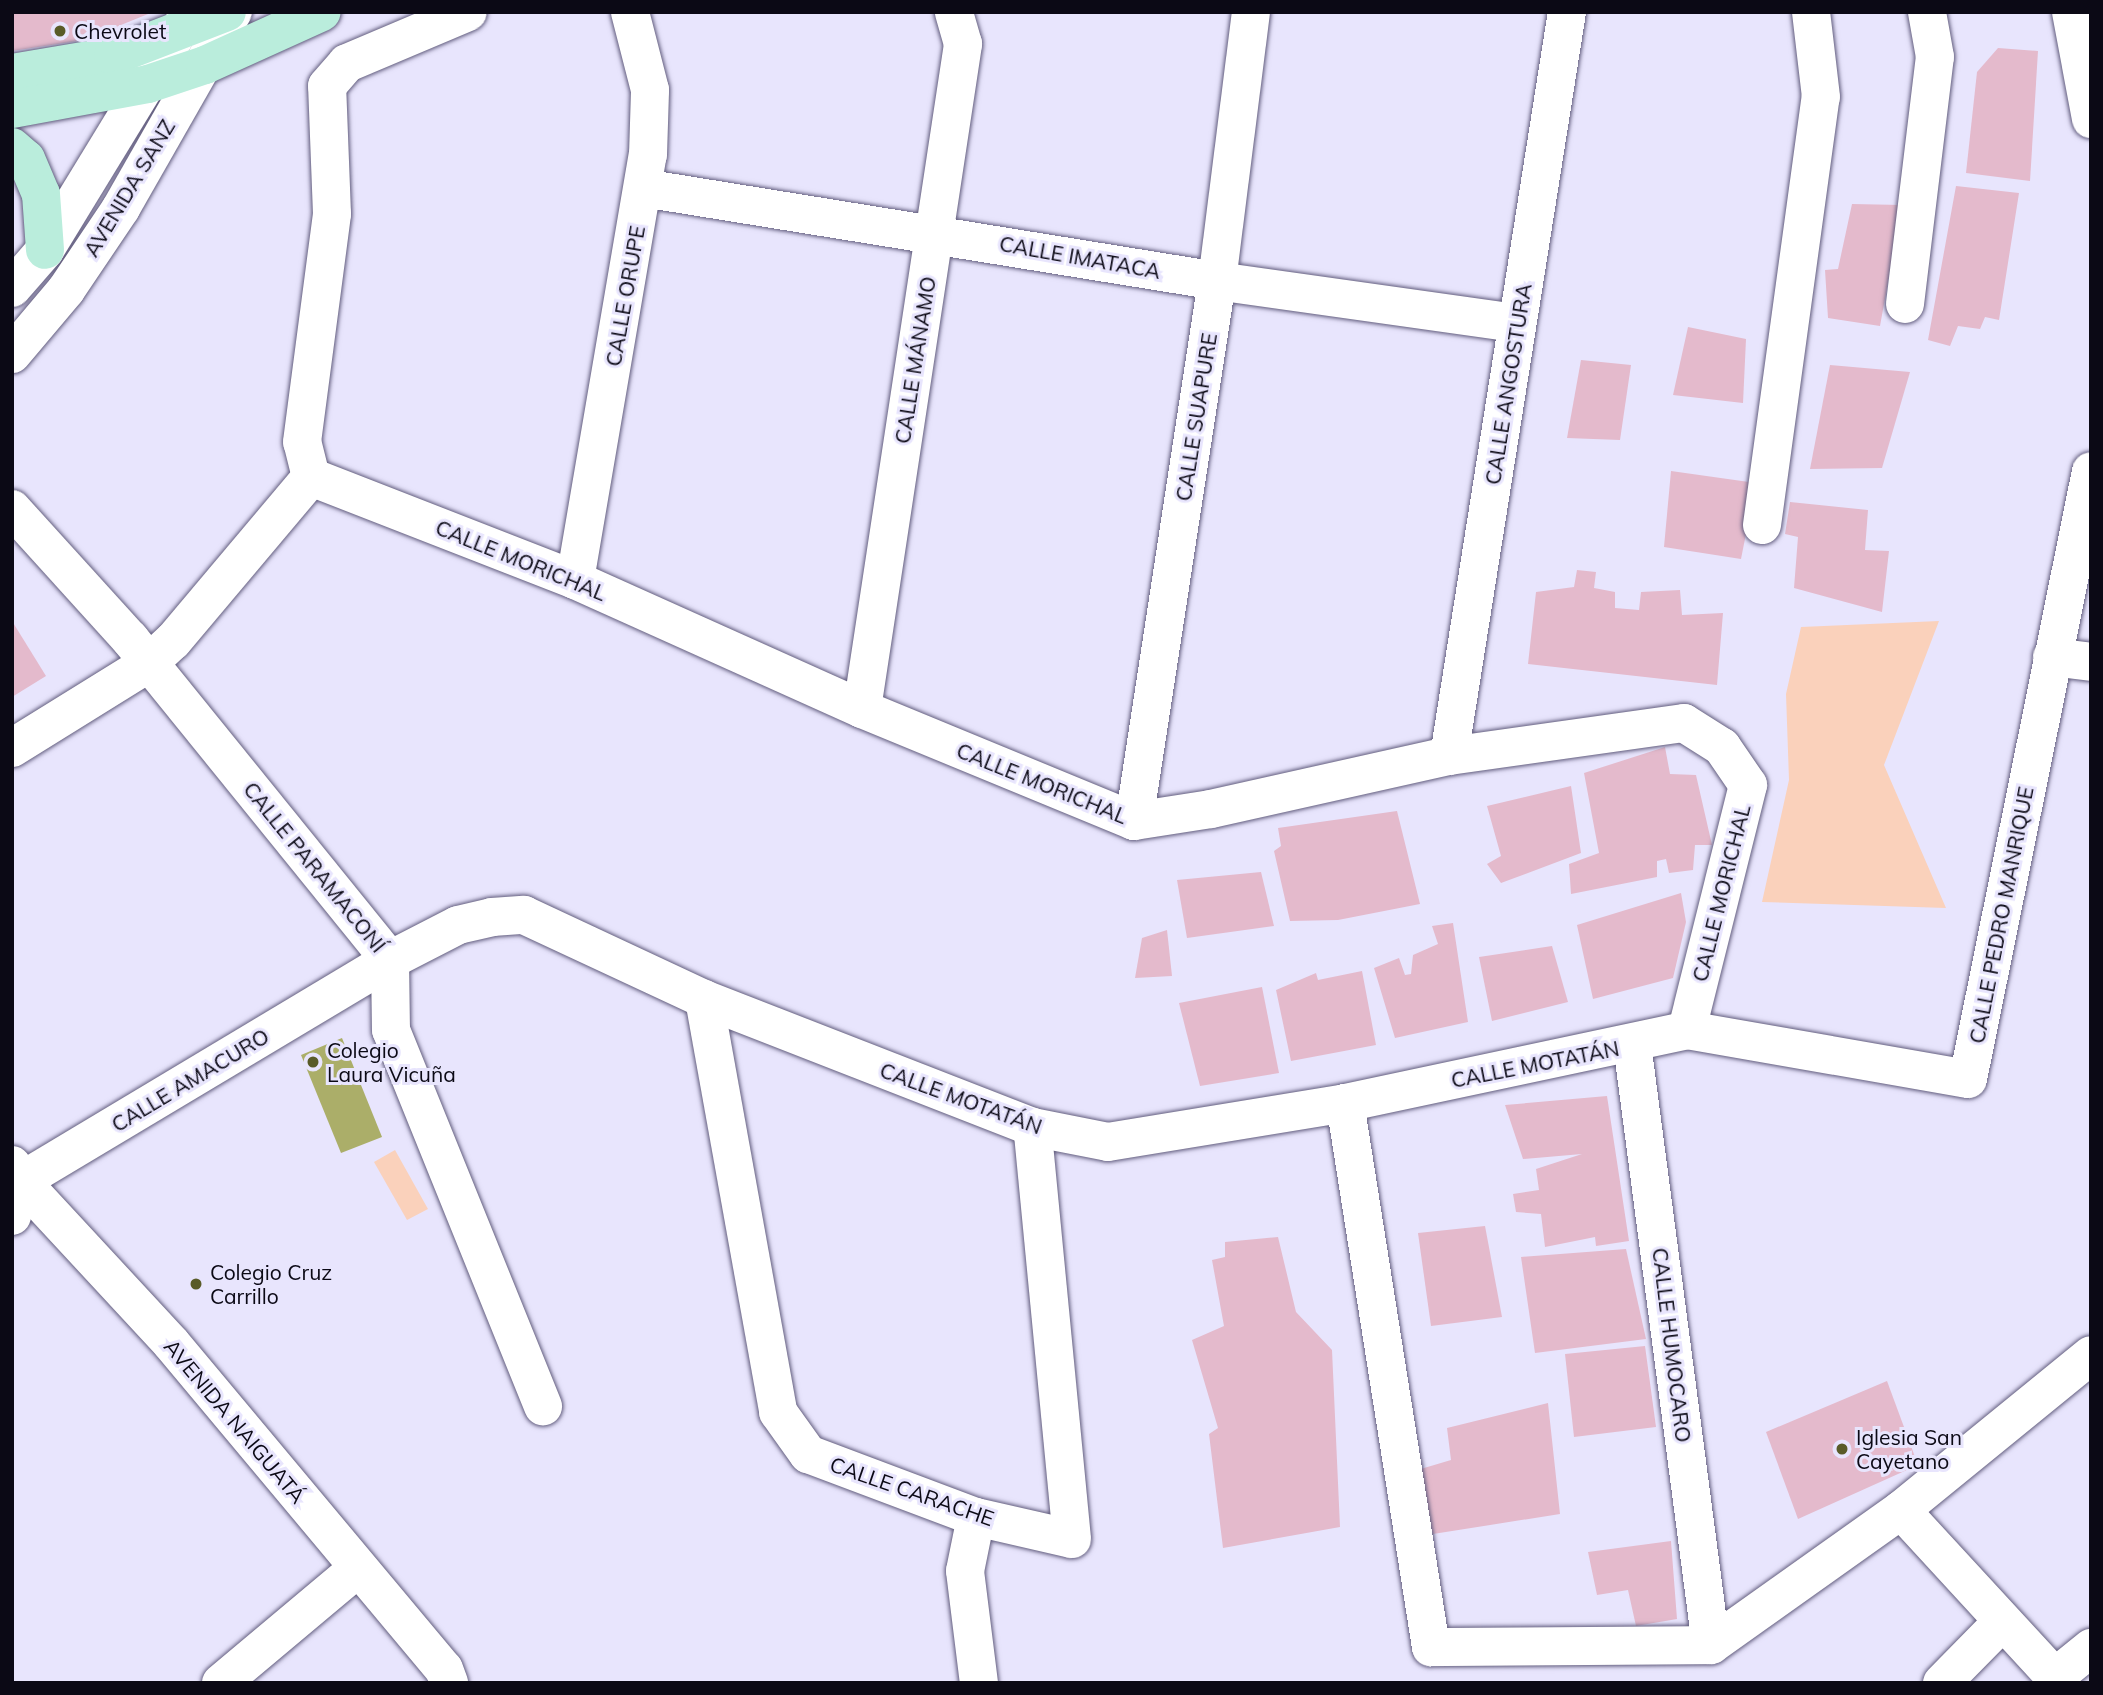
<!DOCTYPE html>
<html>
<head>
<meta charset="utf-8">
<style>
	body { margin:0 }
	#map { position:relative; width:2103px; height:1695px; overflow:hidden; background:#e8e5fd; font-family:Mulish,sans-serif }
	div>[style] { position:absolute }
	.green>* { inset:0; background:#fad1bb }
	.water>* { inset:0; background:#abae69 }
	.building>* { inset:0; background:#e4bacc }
	.roads { filter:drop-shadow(0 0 2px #625d7e) drop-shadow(0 0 2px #625d7e) }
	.minor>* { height:38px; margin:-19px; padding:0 19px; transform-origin:19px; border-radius:19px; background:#fff }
	.major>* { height:38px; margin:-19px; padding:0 19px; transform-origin:19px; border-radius:19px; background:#baeddc }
	.dots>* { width:19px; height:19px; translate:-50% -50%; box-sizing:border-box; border:4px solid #e8e5fd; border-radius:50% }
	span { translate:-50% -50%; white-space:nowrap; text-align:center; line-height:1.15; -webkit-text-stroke:6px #e8e5fd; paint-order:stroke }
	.poi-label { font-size:21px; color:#0b0915 }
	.left { translate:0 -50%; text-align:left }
	.street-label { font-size:21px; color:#0b0915 }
	.frame { position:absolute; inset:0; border:14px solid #0b0915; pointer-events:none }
</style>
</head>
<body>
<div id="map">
	<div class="green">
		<div style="clip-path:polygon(1939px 621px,1884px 765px,1946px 908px,1762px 902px,1789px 780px,1786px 694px,1801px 627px)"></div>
		<div style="clip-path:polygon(395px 1150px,428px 1209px,407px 1220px,374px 1162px)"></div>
	</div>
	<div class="water">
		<div style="clip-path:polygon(342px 1038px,382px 1137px,341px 1153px,301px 1055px)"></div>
	</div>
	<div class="building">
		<div style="clip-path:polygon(12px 12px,153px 12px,84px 40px,12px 51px)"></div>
		<div style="clip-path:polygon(1998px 48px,2038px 51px,2030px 181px,1966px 173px,1977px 72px)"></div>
		<div style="clip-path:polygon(1956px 186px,2019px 193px,1999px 320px,1985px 317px,1980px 329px,1958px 326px,1950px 346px,1928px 340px)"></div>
		<div style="clip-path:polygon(1852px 204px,1902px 205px,1880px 326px,1828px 318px,1825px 270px,1838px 269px)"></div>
		<div style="clip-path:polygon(1688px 327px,1746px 339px,1743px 403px,1673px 395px)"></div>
		<div style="clip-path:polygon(1581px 360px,1631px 365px,1620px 440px,1567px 438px)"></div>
		<div style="clip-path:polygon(1830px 365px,1910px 372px,1882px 468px,1810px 469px)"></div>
		<div style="clip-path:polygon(1671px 471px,1756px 483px,1741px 559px,1664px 547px)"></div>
		<div style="clip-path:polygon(1790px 502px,1868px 510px,1865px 550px,1889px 551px,1882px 612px,1794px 588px,1798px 537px,1785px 534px)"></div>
		<div style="clip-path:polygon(1577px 570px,1596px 572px,1594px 588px,1615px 592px,1615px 608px,1639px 610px,1641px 592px,1680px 590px,1682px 615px,1723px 613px,1717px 685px,1528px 664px,1536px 592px,1574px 587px)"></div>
		<div style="clip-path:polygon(12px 621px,46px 676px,12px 697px)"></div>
		<div style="clip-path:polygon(1665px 747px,1670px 774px,1696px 775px,1712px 845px,1695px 845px,1693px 870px,1669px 873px,1666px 859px,1657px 861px,1657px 877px,1571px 894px,1569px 864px,1599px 853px,1584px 773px)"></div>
		<div style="clip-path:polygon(1571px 786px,1581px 853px,1501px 883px,1487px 864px,1501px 856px,1487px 806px)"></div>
		<div style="clip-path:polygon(1397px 811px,1420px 904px,1338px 920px,1290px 921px,1274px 851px,1281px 846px,1278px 828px)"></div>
		<div style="clip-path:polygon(1261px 872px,1274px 926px,1187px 938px,1177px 880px)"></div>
		<div style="clip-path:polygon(1681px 893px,1686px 922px,1673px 978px,1593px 999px,1577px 925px)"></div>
		<div style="clip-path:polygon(1453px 923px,1468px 1022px,1395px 1038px,1374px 968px,1399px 958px,1405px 975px,1411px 974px,1413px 955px,1438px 944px,1432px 926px)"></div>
		<div style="clip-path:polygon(1167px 930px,1172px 976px,1135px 978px,1142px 938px)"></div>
		<div style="clip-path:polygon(1552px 946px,1568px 1002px,1492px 1021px,1479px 957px)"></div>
		<div style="clip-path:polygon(1362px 971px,1376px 1045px,1291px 1061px,1276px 990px,1316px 973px,1318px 980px)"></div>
		<div style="clip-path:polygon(1262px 987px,1279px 1073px,1200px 1086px,1179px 1003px)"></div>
		<div style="clip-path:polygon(1607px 1096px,1629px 1241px,1596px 1246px,1595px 1237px,1545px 1247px,1541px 1214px,1516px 1212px,1513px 1194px,1539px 1190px,1536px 1169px,1582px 1154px,1523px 1159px,1505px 1105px)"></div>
		<div style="clip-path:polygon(1485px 1226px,1502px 1317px,1431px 1326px,1418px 1233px)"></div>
		<div style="clip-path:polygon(1278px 1237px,1296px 1312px,1332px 1350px,1340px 1527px,1223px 1548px,1209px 1434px,1218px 1428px,1192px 1340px,1224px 1326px,1212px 1260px,1225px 1257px,1225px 1242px)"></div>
		<div style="clip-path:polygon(1626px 1249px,1646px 1339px,1535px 1353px,1521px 1257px)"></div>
		<div style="clip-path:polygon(1645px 1346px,1656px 1427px,1574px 1437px,1565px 1354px)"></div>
		<div style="clip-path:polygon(1887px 1381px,1918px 1465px,1798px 1519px,1766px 1432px)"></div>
		<div style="clip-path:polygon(1548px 1403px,1560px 1514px,1433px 1534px,1414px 1471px,1451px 1460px,1447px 1428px)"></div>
		<div style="clip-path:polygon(1671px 1541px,1677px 1619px,1636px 1626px,1628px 1590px,1597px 1595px,1588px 1552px)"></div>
	</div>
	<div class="roads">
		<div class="minor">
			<div style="left:2071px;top:12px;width:109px;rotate:79.4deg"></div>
			<div style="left:643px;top:188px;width:581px;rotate:9.2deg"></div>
			<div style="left:1217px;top:281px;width:303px;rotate:8deg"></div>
			<div style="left:12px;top:288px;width:50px;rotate:-49deg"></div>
			<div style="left:45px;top:250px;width:279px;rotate:-58.6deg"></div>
			<div style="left:1905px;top:304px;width:249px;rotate:-83.1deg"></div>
			<div style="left:1935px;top:57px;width:46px;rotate:-100.1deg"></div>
			<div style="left:12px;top:354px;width:84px;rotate:-49.8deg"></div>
			<div style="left:66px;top:290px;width:99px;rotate:-56.1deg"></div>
			<div style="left:121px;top:208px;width:226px;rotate:-60.3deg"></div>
			<div style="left:311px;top:477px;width:283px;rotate:21.3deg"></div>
			<div style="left:575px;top:580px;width:315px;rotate:24.2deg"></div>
			<div style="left:862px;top:709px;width:294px;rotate:22.4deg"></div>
			<div style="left:1134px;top:821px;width:78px;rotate:-8.9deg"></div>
			<div style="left:1211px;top:809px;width:244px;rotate:-12.6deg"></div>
			<div style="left:1449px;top:756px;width:237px;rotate:-8deg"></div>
			<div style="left:1684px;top:723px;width:45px;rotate:32.3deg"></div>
			<div style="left:1722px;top:747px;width:46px;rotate:55.6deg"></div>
			<div style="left:1748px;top:785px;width:252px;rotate:104deg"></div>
			<div style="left:311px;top:477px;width:36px;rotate:-104deg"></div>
			<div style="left:302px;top:442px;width:230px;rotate:-82.5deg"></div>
			<div style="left:332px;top:214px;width:128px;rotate:-92.2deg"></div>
			<div style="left:327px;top:86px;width:30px;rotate:-49deg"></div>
			<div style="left:347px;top:63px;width:131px;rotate:-22.9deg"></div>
			<div style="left:12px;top:509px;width:176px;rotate:47.8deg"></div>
			<div style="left:130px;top:639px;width:413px;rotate:51deg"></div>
			<div style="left:390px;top:960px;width:70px;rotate:89.2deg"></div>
			<div style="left:391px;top:1030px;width:406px;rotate:68deg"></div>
			<div style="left:1762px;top:525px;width:432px;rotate:-82.2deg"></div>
			<div style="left:1821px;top:97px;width:86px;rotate:-96.7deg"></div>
			<div style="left:575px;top:580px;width:431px;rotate:-80.3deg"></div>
			<div style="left:648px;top:155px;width:65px;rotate:-88.2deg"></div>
			<div style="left:650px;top:90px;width:81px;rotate:-104.4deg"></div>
			<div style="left:2052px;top:657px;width:39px;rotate:7deg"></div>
			<div style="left:862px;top:709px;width:673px;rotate:-81.36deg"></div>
			<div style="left:963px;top:44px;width:33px;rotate:-106deg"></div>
			<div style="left:12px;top:748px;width:161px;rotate:-31.8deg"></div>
			<div style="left:149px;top:663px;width:33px;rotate:-43deg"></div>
			<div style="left:173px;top:641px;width:214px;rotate:-49.9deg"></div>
			<div style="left:1449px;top:756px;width:753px;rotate:-80.99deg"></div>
			<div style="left:1134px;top:821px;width:546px;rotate:-81.26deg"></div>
			<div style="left:1217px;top:281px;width:271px;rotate:-82.8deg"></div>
			<div style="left:704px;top:999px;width:420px;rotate:79.8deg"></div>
			<div style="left:778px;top:1412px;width:52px;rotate:54.5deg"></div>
			<div style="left:808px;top:1454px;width:179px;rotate:20.6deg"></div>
			<div style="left:976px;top:1517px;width:98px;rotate:12.9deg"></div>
			<div style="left:1072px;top:1539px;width:414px;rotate:-95.5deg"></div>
			<div style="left:1632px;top:1044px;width:606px;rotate:82.51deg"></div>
			<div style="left:1345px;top:1103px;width:551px;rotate:81.02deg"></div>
			<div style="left:1431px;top:1647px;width:280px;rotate:-0.4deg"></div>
			<div style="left:1711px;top:1645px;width:233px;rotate:-35.4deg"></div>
			<div style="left:1901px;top:1510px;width:245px;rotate:-39.2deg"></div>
			<div style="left:12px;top:1165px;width:18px;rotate:61deg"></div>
			<div style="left:21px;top:1181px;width:221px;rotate:47.2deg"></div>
			<div style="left:171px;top:1343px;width:425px;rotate:50.1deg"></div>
			<div style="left:444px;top:1669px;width:15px;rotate:70deg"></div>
			<div style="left:12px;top:1216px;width:36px;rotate:-76deg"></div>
			<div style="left:21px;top:1181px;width:430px;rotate:-30.9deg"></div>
			<div style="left:390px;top:960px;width:76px;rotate:-27.2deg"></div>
			<div style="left:458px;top:925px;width:35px;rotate:-13deg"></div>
			<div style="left:492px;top:917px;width:32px;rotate:-4deg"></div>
			<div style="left:524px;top:915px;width:199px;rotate:25deg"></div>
			<div style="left:704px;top:999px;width:352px;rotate:21.3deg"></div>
			<div style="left:1032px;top:1127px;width:77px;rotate:11.2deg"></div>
			<div style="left:1108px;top:1142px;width:240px;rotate:-9.3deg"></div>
			<div style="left:1345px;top:1103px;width:350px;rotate:-12deg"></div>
			<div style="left:1687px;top:1030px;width:285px;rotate:9.9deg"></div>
			<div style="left:1968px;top:1079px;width:620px;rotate:-78.56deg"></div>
			<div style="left:1901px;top:1510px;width:235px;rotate:47.4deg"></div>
			<div style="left:976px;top:1517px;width:55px;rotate:101.5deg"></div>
			<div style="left:965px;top:1571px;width:113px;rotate:82.9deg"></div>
			<div style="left:2054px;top:1678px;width:48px;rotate:-39deg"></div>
			<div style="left:221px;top:1683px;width:177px;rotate:-40deg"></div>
			<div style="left:1942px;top:1683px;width:84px;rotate:-45.5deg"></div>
		</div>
		<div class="major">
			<div style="left:12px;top:73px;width:102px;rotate:-9.6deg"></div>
			<div style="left:113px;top:56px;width:122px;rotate:-21.1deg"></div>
			<div style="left:12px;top:109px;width:138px;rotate:-10.4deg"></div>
			<div style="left:148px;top:84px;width:60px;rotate:-18.4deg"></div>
			<div style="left:205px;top:65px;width:128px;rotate:-24.4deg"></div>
			<div style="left:12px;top:147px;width:18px;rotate:41deg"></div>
			<div style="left:26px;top:159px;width:38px;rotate:67deg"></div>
			<div style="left:41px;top:194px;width:56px;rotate:85.9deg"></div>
		</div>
	</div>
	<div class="dots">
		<div style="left:60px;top:31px;background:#595b28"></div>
		<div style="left:313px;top:1062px;background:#595b28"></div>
		<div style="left:196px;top:1284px;background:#595b28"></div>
		<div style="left:1842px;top:1449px;background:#595b28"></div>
	</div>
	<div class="poi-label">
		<span class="left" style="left:74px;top:31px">Chevrolet</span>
		<span class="left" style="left:327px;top:1062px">Colegio<br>Laura Vicuña</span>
		<span class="left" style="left:210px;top:1284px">Colegio Cruz<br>Carrillo</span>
		<span class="left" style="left:1856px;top:1449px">Iglesia San<br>Cayetano</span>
	</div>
	<div class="street-label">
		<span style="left:129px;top:188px;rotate:-59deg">AVENIDA SANZ</span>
		<span style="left:1080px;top:257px;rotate:10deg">CALLE IMATACA</span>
		<span style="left:625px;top:296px;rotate:-80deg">CALLE ORUPE</span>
		<span style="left:915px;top:360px;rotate:-81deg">CALLE MÁNAMO</span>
		<span style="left:1508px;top:384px;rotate:-81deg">CALLE ANGOSTURA</span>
		<span style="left:1196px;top:417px;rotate:-81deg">CALLE SUAPURE</span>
		<span style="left:521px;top:560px;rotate:22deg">CALLE MORICHAL</span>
		<span style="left:1042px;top:783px;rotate:22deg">CALLE MORICHAL</span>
		<span style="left:315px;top:867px;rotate:51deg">CALLE PARAMACONÍ</span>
		<span style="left:1721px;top:893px;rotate:-76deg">CALLE MORICHAL</span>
		<span style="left:2001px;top:915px;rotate:-79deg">CALLE PEDRO MANRIQUE</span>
		<span style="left:1535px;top:1064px;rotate:-11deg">CALLE MOTATÁN</span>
		<span style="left:190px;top:1080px;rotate:-31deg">CALLE AMACURO</span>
		<span style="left:961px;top:1098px;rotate:20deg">CALLE MOTATÁN</span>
		<span style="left:1672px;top:1345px;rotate:83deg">CALLE HUMOCARO</span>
		<span style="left:235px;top:1421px;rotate:50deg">AVENIDA NAIGUATÁ</span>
		<span style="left:912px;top:1491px;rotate:19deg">CALLE CARACHE</span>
	</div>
	<div class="frame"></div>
</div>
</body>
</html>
